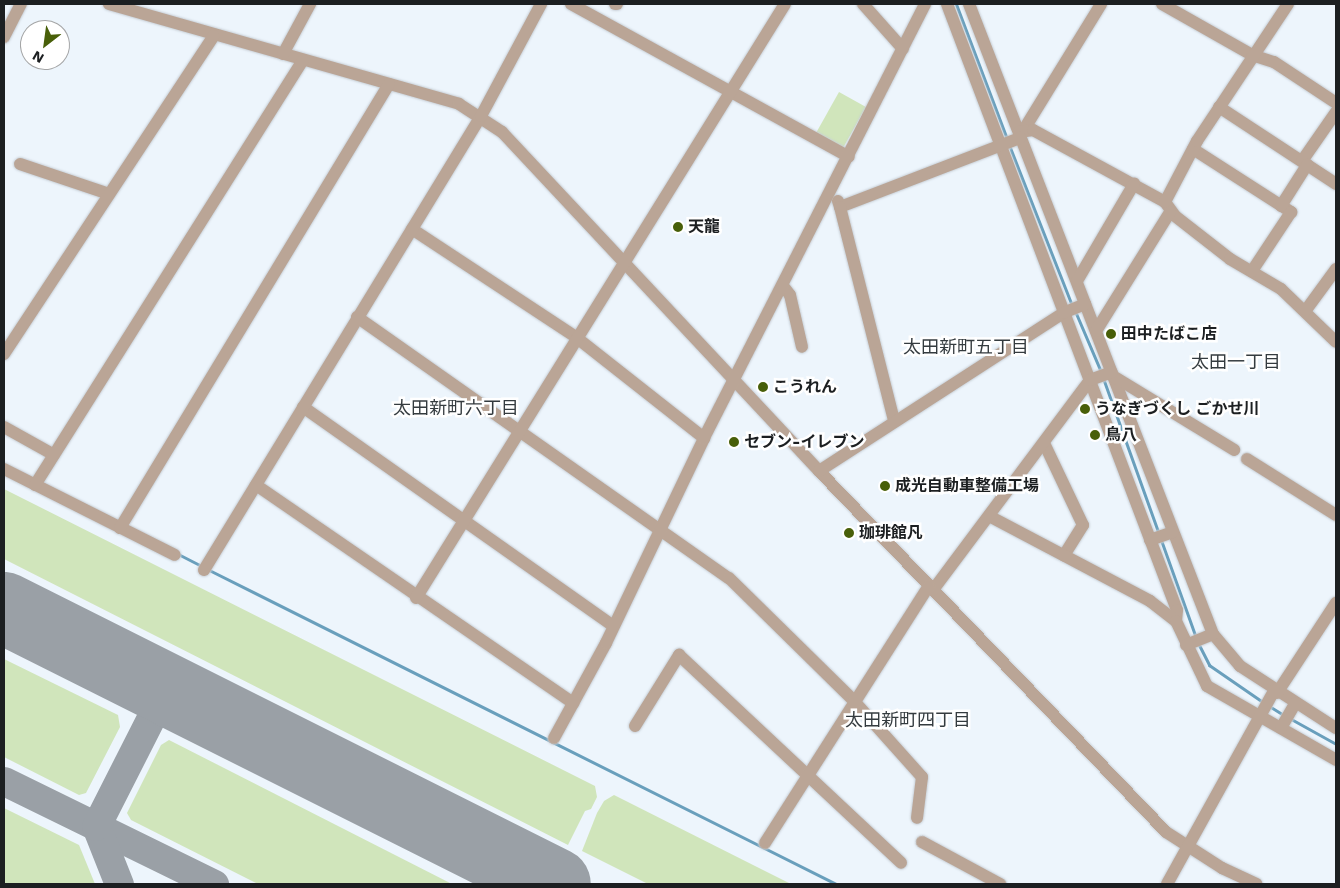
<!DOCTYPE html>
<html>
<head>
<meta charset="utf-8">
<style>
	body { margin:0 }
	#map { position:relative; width:1340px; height:888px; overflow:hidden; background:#edf5fc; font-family:"Work Sans","Noto Sans JP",sans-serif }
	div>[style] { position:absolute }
	.green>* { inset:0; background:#d0e5bb }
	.stream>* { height:3px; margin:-1.5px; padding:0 1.5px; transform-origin:1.5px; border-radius:1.5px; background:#699fbc }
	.taxiway>* { height:29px; margin:-14.5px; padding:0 14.5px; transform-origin:14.5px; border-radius:14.5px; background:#9aa0a6 }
	.runway>* { height:72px; margin:-36px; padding:0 36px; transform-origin:36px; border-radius:36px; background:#9aa0a6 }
	.roads { filter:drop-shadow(0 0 1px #c7ced5) drop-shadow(0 0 1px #c7ced5) }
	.minor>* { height:12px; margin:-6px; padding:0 6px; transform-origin:6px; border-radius:6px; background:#baa596 }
	.dots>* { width:14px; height:14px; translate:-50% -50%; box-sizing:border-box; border:2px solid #fff; border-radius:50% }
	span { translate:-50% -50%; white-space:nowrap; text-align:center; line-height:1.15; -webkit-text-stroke:5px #fff; paint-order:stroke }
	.poi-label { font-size:16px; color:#1c1f21; font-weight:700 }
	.left { translate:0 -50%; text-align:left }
	.neighbourhood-label { font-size:18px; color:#343b3f }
	.frame { position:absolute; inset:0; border:5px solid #1c1f21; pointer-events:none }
	.north { position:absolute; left:20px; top:20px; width:50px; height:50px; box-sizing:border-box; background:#fff; border:1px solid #a4a5a6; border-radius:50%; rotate:210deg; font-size:14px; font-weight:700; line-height:20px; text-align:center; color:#1c1f21 }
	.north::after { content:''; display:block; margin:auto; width:18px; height:22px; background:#485f09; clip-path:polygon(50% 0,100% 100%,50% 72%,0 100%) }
</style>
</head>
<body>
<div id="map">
	<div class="green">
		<div style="clip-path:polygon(839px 92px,866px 107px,843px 148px,816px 133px)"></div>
		<div style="clip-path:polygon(4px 489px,595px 786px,597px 797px,591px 809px,585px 811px,568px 845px,4px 559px)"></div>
		<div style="clip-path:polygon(4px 659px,118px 715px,120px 727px,86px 793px,79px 795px,4px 757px)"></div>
		<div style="clip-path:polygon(169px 740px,452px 884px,258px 884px,131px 820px,127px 813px,161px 745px)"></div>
		<div style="clip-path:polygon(614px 795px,791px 884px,648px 884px,582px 851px,597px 813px,604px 801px)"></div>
		<div style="clip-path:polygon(4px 808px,79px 845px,95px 884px,4px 884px)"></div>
	</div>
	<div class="stream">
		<div style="left:956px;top:4px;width:144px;rotate:69.3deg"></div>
		<div style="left:1009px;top:145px;width:173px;rotate:68.6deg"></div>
		<div style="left:1075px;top:311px;width:66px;rotate:66.9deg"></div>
		<div style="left:1103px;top:378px;width:166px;rotate:70.3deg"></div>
		<div style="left:1161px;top:540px;width:104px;rotate:70.3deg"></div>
		<div style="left:178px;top:554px;width:28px;rotate:27deg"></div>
		<div style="left:209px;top:570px;width:701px;rotate:26.6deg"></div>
		<div style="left:1198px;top:643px;width:25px;rotate:63deg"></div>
		<div style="left:1209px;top:665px;width:67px;rotate:34.6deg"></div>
		<div style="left:1269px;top:706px;width:19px;rotate:32deg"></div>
		<div style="left:1291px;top:719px;width:51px;rotate:29.1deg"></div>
	</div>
	<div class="taxiway">
		<div style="left:4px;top:781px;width:234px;rotate:26.1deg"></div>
		<div style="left:119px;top:884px;width:62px;rotate:-111.6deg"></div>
		<div style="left:96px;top:826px;width:155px;rotate:-63.1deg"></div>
	</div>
	<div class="runway">
		<div style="left:4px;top:608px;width:616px;rotate:26.61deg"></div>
	</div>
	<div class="roads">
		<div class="minor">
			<div style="left:109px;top:4px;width:364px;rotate:15.9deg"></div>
			<div style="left:459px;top:104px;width:51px;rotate:33.1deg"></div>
			<div style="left:502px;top:132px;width:464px;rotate:46.9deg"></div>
			<div style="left:819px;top:471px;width:501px;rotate:46.13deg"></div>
			<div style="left:1166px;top:832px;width:67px;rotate:32.7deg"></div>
			<div style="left:1222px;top:868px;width:38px;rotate:25deg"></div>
			<div style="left:571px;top:4px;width:317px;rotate:28.8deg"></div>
			<div style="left:615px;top:4px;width:2px"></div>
			<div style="left:863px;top:4px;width:60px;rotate:48.4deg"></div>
			<div style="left:947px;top:4px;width:648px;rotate:69.22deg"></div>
			<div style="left:1177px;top:610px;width:11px;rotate:95deg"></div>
			<div style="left:969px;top:4px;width:676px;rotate:68.83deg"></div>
			<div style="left:1213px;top:634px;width:42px;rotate:49.8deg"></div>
			<div style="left:1240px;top:666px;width:114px;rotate:32.9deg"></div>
			<div style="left:1162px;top:4px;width:103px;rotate:29.5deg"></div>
			<div style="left:1252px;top:55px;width:23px;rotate:18deg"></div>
			<div style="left:1274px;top:62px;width:74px;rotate:33.5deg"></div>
			<div style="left:4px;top:37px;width:37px;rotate:-63deg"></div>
			<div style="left:283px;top:54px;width:57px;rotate:-61.6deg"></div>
			<div style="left:1219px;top:107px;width:140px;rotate:33.3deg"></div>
			<div style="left:1023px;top:131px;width:149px;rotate:-58.4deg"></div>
			<div style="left:1019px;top:132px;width:14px;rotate:-8deg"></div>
			<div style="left:1033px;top:130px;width:150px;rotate:28.6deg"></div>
			<div style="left:1165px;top:202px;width:17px;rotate:54deg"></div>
			<div style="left:1175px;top:216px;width:70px;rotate:38deg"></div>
			<div style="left:1230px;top:259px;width:59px;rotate:30.5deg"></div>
			<div style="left:1281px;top:289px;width:76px;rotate:43.9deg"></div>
			<div style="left:1193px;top:149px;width:117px;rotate:32.7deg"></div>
			<div style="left:1291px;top:212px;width:71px;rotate:123.5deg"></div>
			<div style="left:1302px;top:161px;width:60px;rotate:-55.2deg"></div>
			<div style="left:20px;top:164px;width:94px;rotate:18.6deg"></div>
			<div style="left:838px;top:201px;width:6px;rotate:72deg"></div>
			<div style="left:840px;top:207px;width:193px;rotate:-21deg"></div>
			<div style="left:1165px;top:202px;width:69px;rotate:-62.3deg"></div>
			<div style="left:1197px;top:141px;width:164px;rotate:-56.4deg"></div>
			<div style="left:1281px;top:206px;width:49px;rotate:-57.6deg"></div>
			<div style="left:840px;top:207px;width:220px;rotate:75.8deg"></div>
			<div style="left:412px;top:229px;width:198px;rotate:33.4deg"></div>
			<div style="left:577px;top:338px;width:162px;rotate:38.2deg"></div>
			<div style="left:1077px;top:281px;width:113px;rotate:-59.6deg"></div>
			<div style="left:783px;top:286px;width:11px;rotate:52deg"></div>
			<div style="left:790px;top:295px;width:53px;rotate:77deg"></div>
			<div style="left:1306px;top:310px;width:51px;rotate:-53.8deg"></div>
			<div style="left:357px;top:317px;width:454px;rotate:35.1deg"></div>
			<div style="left:729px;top:578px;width:175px;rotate:44.5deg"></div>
			<div style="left:854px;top:701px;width:102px;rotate:48.2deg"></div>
			<div style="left:922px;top:777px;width:41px;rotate:97deg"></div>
			<div style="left:1096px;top:331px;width:140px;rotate:-58.1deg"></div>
			<div style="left:4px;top:354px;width:381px;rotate:-56.6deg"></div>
			<div style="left:1113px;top:376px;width:142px;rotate:31.4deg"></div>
			<div style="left:303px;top:407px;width:380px;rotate:35.2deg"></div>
			<div style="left:4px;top:427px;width:57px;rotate:29.2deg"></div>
			<div style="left:1044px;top:443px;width:91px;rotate:64.6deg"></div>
			<div style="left:1083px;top:525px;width:36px;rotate:122deg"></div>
			<div style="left:1247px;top:459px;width:105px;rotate:32.2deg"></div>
			<div style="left:4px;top:469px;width:191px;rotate:26.7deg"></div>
			<div style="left:819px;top:471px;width:291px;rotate:-32.9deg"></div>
			<div style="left:1063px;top:313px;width:24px;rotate:-22deg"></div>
			<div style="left:35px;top:485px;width:502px;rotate:-57.76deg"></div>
			<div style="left:256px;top:485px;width:385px;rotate:34.5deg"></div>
			<div style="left:989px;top:516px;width:182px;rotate:27.8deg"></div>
			<div style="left:1150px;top:601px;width:33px;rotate:38deg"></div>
			<div style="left:1176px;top:621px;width:72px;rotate:64.5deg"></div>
			<div style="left:1207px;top:686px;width:149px;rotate:29.8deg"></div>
			<div style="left:120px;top:528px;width:519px;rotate:-58.79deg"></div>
			<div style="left:1150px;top:540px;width:24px;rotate:-19deg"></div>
			<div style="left:204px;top:570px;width:532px;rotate:-58.61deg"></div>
			<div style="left:481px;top:116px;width:127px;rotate:-61.8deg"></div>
			<div style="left:933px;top:590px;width:262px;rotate:-53.2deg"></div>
			<div style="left:1090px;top:380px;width:23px;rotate:-20deg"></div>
			<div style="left:416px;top:598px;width:699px;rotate:-58.15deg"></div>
			<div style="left:1186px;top:645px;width:29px;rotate:-22deg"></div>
			<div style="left:1277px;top:693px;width:108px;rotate:-56.8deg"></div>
			<div style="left:635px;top:726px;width:84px;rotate:-58.2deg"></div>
			<div style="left:679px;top:655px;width:304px;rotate:43.1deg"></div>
			<div style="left:1281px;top:728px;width:28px;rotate:-60deg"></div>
			<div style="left:554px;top:738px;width:108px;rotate:-61.3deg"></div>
			<div style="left:606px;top:643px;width:227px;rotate:-64.4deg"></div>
			<div style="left:704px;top:438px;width:487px;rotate:-63deg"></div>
			<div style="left:922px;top:842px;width:89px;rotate:28.3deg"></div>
			<div style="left:765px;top:843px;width:305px;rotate:-57.5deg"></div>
			<div style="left:1167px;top:884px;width:221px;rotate:-61deg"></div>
		</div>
	</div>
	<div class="dots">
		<div style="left:678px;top:227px;background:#485f09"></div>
		<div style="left:1111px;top:334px;background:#485f09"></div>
		<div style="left:763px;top:387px;background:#485f09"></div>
		<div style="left:1085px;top:409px;background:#485f09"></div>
		<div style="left:1095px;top:435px;background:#485f09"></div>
		<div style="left:734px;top:442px;background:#485f09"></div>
		<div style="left:885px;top:486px;background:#485f09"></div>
		<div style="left:849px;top:533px;background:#485f09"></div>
	</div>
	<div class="poi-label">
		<span class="left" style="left:688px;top:227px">天龍</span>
		<span class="left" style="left:1121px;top:334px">田中たばこ店</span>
		<span class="left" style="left:773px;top:387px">こうれん</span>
		<span class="left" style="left:1095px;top:409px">うなぎづくし ごかせ川</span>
		<span class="left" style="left:1105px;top:435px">鳥八</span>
		<span class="left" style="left:744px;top:442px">セブン-イレブン</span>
		<span class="left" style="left:895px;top:486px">成光自動車整備工場</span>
		<span class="left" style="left:859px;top:533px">珈琲館凡</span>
	</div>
	<div class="neighbourhood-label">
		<span style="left:966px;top:347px">太田新町五丁目</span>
		<span style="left:1236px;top:362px">太田一丁目</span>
		<span style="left:456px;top:408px">太田新町六丁目</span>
		<span style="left:908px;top:720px">太田新町四丁目</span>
	</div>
	<div class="frame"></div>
	<div class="north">N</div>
</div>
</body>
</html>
